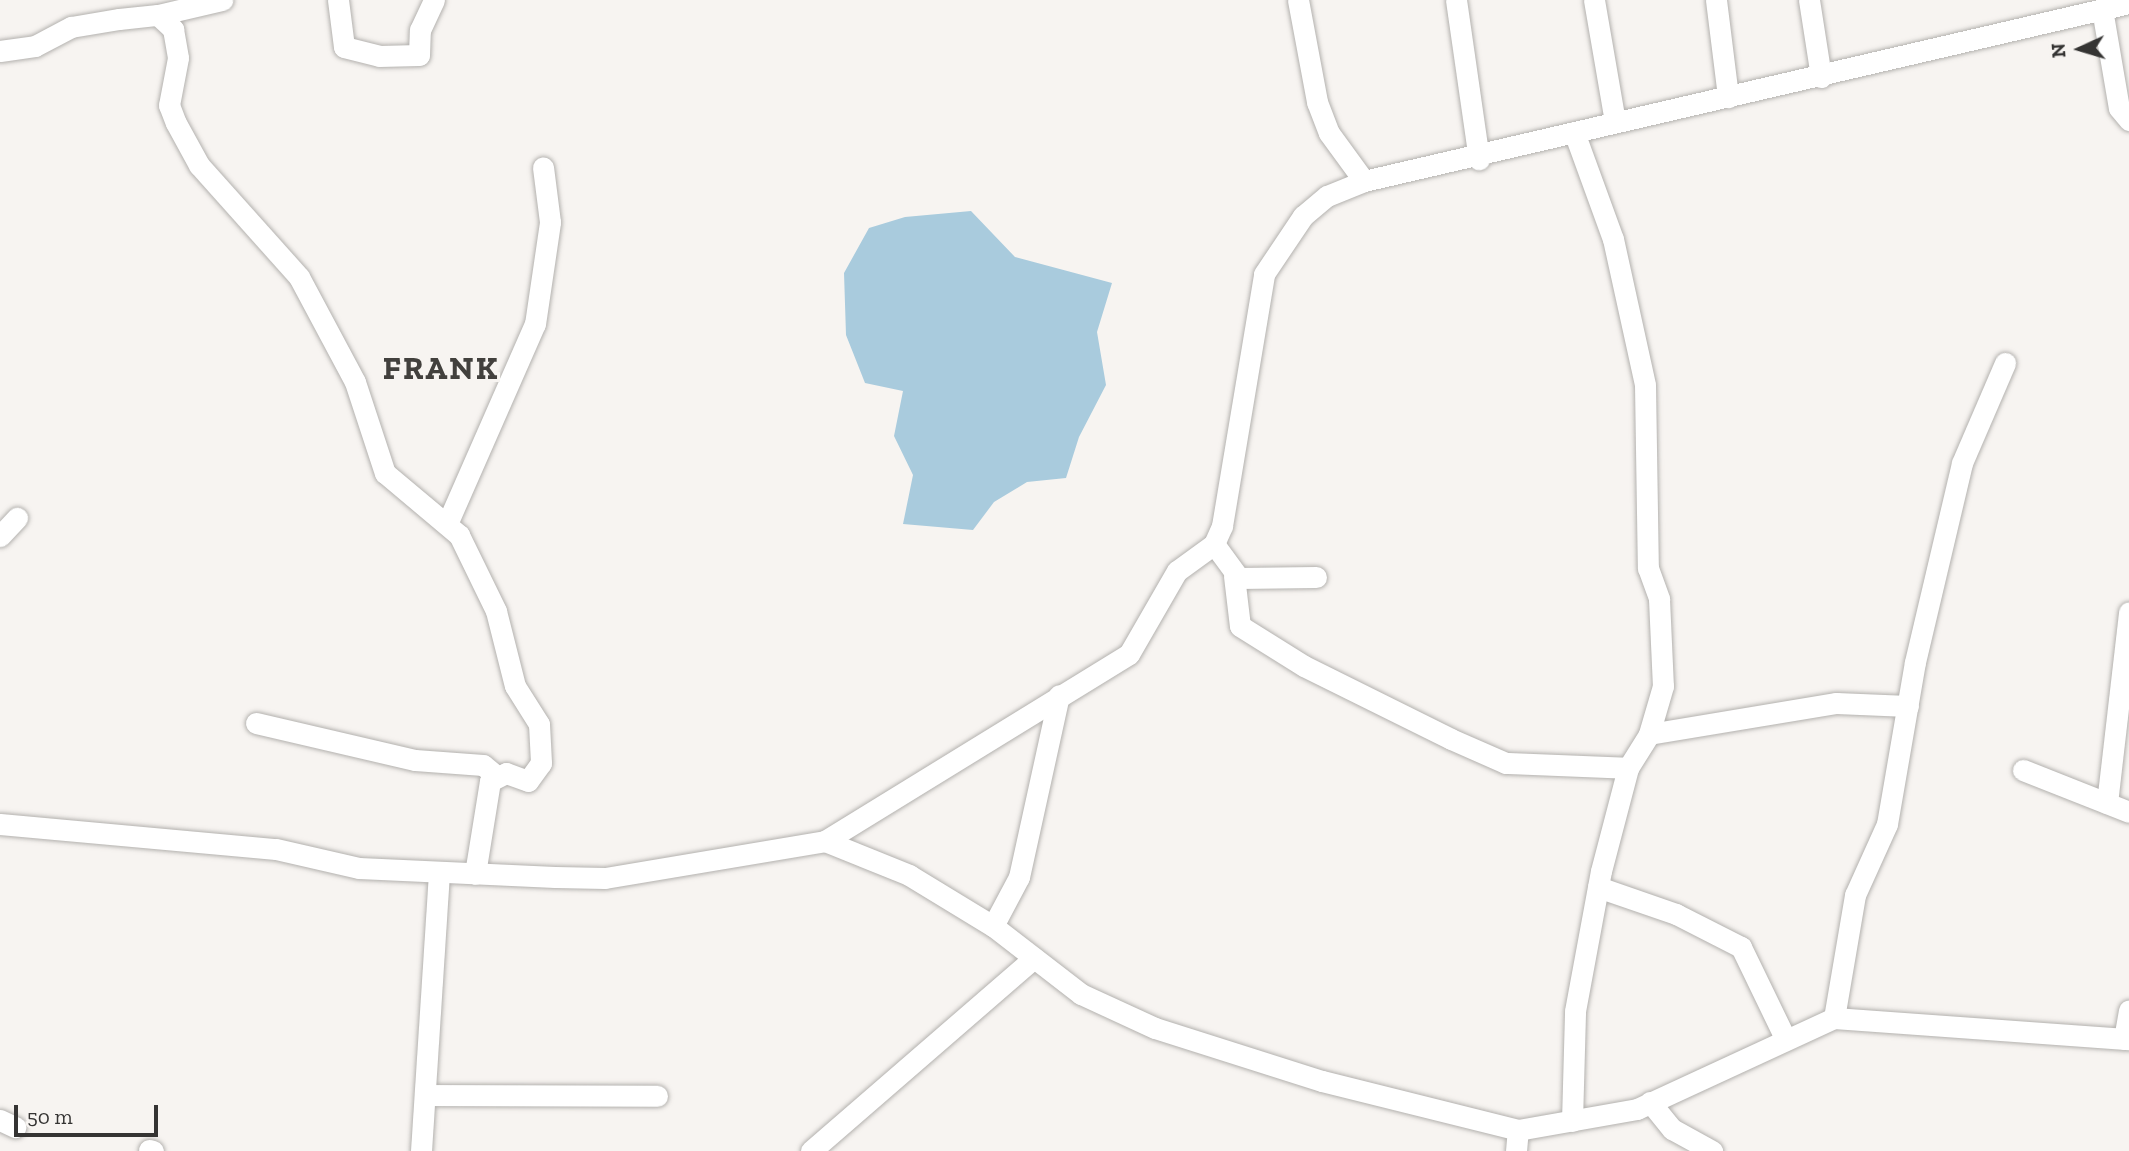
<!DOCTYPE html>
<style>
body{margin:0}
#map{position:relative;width:2129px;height:1151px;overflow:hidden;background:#f7f4f1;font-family:"Zilla Slab",serif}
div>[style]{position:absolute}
.water>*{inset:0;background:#a9cbdd}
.roads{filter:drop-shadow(0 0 2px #b3b1ae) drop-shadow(0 0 2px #b3b1ae)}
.minor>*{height:21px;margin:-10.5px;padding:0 10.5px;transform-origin:10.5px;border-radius:10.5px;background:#fff}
span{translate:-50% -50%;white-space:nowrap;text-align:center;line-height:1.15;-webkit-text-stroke:6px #f7f4f1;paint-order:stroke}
.district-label{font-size:32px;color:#42403d;font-weight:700;letter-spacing:2px}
.north{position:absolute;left:2045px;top:14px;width:70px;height:70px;-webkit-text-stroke:5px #f7f4f1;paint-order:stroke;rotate:266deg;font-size:19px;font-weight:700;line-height:28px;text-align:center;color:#353433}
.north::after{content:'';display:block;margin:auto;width:24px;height:32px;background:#353433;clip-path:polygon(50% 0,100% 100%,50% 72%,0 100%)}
.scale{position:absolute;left:14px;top:1105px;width:144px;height:32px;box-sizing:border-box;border:4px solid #353433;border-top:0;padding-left:9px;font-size:21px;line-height:24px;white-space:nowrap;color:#353433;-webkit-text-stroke:5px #f7f4f1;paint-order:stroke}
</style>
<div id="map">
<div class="water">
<div style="clip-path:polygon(971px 211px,1015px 257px,1112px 283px,1097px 332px,1106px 385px,1079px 437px,1066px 478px,1027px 482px,994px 502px,973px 530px,903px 524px,913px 475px,894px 436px,903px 391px,865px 383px,846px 335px,844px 273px,869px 228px,905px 217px)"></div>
</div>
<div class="roads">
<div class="minor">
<div style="left:338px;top:0;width:47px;rotate:82.7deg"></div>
<div style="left:344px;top:47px;width:36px;rotate:14deg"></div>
<div style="left:379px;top:56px;width:40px;rotate:-1.4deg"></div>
<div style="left:419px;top:55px;width:25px;rotate:-88deg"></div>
<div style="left:420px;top:30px;width:33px;rotate:-65deg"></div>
<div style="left:1298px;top:0;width:104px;rotate:79.4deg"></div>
<div style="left:1317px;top:102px;width:33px;rotate:69deg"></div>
<div style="left:1329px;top:133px;width:59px;rotate:53.9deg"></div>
<div style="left:1456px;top:0;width:161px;rotate:81.8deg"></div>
<div style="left:1594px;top:0;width:124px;rotate:80.2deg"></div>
<div style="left:1716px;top:0;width:98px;rotate:82.9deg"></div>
<div style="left:1809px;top:0;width:78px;rotate:81.1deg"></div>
<div style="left:2102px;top:9px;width:100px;rotate:80.3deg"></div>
<div style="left:2119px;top:108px;width:16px;rotate:50deg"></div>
<div style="left:158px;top:15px;width:66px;rotate:-13.2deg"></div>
<div style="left:0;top:51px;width:35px;rotate:-8deg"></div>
<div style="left:35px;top:46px;width:41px;rotate:-27.8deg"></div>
<div style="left:71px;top:27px;width:49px;rotate:-9.5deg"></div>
<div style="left:119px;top:19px;width:39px;rotate:-6deg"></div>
<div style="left:158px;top:15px;width:21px;rotate:43deg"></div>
<div style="left:173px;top:29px;width:29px;rotate:80deg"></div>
<div style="left:178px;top:58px;width:48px;rotate:100.8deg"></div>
<div style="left:169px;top:105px;width:19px;rotate:69deg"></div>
<div style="left:176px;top:123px;width:48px;rotate:61.3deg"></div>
<div style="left:199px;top:165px;width:150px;rotate:48.2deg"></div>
<div style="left:299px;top:277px;width:119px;rotate:61.9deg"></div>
<div style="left:355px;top:382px;width:96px;rotate:71.8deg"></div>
<div style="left:385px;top:473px;width:97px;rotate:40deg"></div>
<div style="left:459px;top:535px;width:85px;rotate:64deg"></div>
<div style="left:496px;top:611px;width:77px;rotate:75.8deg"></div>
<div style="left:515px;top:686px;width:45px;rotate:57.7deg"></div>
<div style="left:539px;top:724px;width:39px;rotate:87deg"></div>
<div style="left:541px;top:763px;width:22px;rotate:126deg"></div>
<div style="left:528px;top:781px;width:23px;rotate:-160deg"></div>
<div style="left:506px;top:773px;width:18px;rotate:153deg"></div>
<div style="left:490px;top:781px;width:94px;rotate:99.2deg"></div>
<div style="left:1574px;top:132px;width:114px;rotate:70deg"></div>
<div style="left:1613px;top:239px;width:149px;rotate:77.6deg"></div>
<div style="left:1645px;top:385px;width:183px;rotate:89.1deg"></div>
<div style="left:1648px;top:568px;width:33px;rotate:70deg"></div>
<div style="left:1659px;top:599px;width:87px;rotate:87.4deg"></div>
<div style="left:1663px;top:686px;width:50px;rotate:106.3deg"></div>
<div style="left:447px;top:524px;width:219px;rotate:-66.3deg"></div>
<div style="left:535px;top:324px;width:103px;rotate:-81.6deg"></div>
<div style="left:550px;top:222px;width:55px;rotate:-97.3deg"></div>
<div style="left:0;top:536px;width:25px;rotate:-47deg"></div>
<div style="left:1214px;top:544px;width:42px;rotate:53.7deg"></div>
<div style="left:1239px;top:578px;width:77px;rotate:-0.7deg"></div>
<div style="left:1234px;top:576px;width:50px;rotate:83.2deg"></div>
<div style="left:1240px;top:626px;width:75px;rotate:32deg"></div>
<div style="left:1304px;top:666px;width:164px;rotate:26.4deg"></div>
<div style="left:1451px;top:739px;width:60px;rotate:23.6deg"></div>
<div style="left:1506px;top:763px;width:122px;rotate:2.3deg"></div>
<div style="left:256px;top:723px;width:163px;rotate:13.1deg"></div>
<div style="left:415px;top:760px;width:68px;rotate:4.2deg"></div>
<div style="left:483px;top:765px;width:14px;rotate:39deg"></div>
<div style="left:2023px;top:770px;width:114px;rotate:21.6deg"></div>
<div style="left:2107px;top:803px;width:192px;rotate:-83.4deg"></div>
<div style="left:0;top:824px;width:277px;rotate:5.2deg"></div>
<div style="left:276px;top:849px;width:85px;rotate:12.9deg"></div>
<div style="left:359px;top:868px;width:196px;rotate:2.6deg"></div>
<div style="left:555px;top:877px;width:50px;rotate:1.1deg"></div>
<div style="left:605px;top:878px;width:223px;rotate:-9.5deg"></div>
<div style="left:825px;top:841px;width:91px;rotate:22deg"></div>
<div style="left:909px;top:875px;width:98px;rotate:31.3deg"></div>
<div style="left:993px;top:926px;width:111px;rotate:37.7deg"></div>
<div style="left:1081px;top:994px;width:81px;rotate:24.7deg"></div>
<div style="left:1155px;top:1028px;width:175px;rotate:17.6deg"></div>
<div style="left:1322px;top:1081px;width:202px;rotate:14deg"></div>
<div style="left:1518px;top:1130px;width:121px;rotate:-10deg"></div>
<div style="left:1637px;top:1109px;width:217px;rotate:-24.8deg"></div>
<div style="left:1834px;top:1018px;width:296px;rotate:4.1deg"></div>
<div style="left:825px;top:841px;width:357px;rotate:-31.6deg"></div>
<div style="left:1129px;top:654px;width:96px;rotate:-60deg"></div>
<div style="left:1177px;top:571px;width:46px;rotate:-36.1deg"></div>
<div style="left:1214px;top:544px;width:20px;rotate:-66deg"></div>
<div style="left:1222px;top:526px;width:255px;rotate:-80.5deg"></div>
<div style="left:1264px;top:274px;width:70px;rotate:-56.1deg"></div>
<div style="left:1303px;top:216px;width:31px;rotate:-40deg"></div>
<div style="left:1327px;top:196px;width:40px;rotate:-22deg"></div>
<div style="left:1364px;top:181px;width:785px;rotate:-13.1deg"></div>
<div style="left:1598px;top:887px;width:83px;rotate:19.1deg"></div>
<div style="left:1676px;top:914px;width:73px;rotate:26.9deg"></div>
<div style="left:1741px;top:947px;width:101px;rotate:64.2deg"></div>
<div style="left:993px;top:926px;width:55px;rotate:-62deg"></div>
<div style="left:1019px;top:877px;width:186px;rotate:-77.6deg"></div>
<div style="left:1834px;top:1018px;width:125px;rotate:-80.3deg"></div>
<div style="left:1855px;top:895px;width:78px;rotate:-65.7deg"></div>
<div style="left:1887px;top:824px;width:164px;rotate:-80.2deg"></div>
<div style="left:1915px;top:662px;width:204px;rotate:-76.7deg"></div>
<div style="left:1962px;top:463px;width:109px;rotate:-66.7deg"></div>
<div style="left:2124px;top:1039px;width:29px;rotate:-80deg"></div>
<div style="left:426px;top:1095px;width:231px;rotate:0.2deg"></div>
<div style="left:1650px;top:1102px;width:35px;rotate:51deg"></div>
<div style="left:1672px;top:1129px;width:46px;rotate:28.8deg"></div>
<div style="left:0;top:1120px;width:17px;rotate:25deg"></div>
<div style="left:1572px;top:1121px;width:110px;rotate:-88.4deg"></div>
<div style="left:1575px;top:1011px;width:142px;rotate:-79.5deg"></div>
<div style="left:1601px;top:871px;width:106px;rotate:-75.3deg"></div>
<div style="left:1628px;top:768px;width:40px;rotate:-58deg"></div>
<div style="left:1649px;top:734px;width:190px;rotate:-9.4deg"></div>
<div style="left:1836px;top:703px;width:72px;rotate:2.4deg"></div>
<div style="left:149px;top:1150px;width:4px;rotate:14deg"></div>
<div style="left:421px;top:1151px;width:279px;rotate:-86.3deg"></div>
<div style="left:811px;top:1151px;width:295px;rotate:-40.9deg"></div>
<div style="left:1516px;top:1151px;width:21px;rotate:-85deg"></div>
</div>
</div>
<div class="district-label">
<span style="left:441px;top:368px">FRANK</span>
</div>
<div class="north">N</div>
<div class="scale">50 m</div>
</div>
